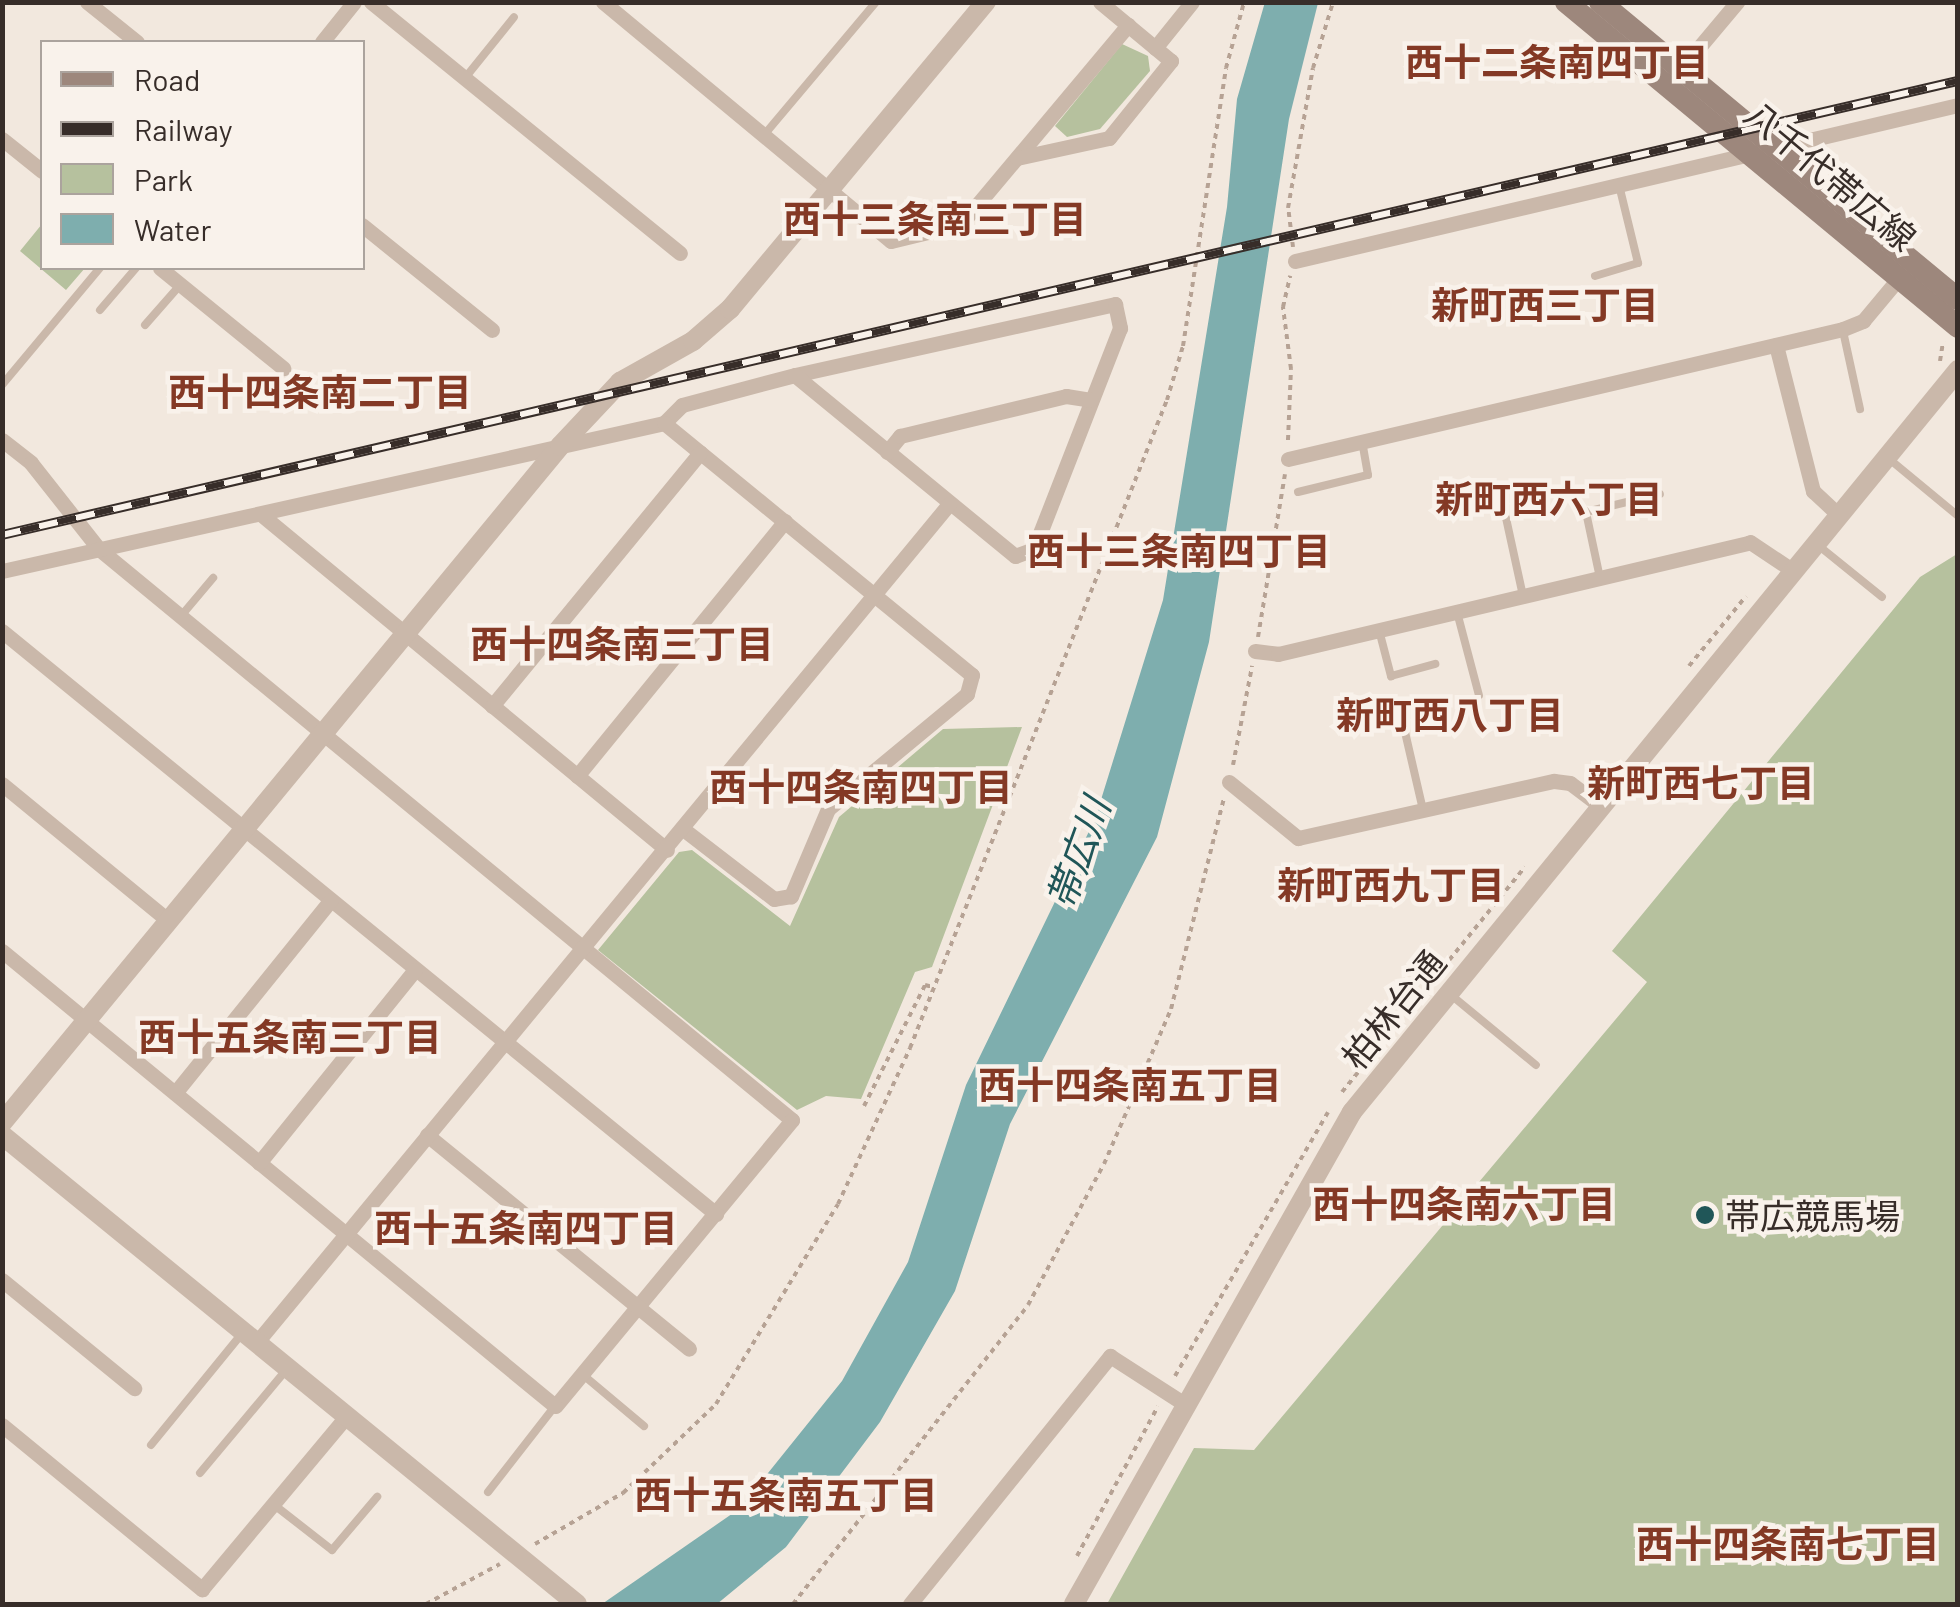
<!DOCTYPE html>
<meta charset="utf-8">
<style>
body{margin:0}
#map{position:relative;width:1960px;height:1607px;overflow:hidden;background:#f2e8de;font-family:Barlow,"Noto Sans JP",sans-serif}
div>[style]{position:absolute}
.green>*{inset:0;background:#b6c19e}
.water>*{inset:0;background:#7eaeae}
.path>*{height:4px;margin-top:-2px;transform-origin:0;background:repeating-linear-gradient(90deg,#b6a294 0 5px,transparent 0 10px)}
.service>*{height:8px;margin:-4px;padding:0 4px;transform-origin:4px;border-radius:4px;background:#cab8aa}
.minor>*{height:15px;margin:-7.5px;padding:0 7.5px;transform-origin:7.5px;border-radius:7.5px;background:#cab8aa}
.tertiary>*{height:20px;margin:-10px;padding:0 10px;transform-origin:10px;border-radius:10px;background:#cab8aa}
.secondary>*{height:22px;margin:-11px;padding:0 11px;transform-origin:11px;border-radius:11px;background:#9d877c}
.rail>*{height:10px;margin-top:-5px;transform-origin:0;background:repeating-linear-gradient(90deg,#f9f2eb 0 19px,#372d29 0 38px);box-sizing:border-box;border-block:2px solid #372d29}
.dots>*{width:28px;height:28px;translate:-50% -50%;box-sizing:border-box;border:5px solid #f9f2eb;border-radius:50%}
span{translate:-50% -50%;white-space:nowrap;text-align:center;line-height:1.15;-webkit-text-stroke:9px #f9f2eb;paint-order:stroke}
.street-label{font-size:35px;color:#372d29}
.poi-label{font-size:35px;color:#372d29}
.left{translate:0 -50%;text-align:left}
.neighbourhood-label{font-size:38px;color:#843925;font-weight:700}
.water-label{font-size:38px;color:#205658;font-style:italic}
.frame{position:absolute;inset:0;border:5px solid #372d29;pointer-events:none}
.legend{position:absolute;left:40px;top:40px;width:325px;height:230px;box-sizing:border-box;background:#f9f2eb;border:2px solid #aba39d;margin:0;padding:12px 18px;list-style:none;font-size:30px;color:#372d29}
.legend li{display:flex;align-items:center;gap:20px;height:50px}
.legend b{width:50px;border:2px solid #aba39d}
</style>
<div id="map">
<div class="green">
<div style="clip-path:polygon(1122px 44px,1148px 56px,1150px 71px,1100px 129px,1067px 137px,1055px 126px)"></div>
<div style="clip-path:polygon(42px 224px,42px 268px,85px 268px,66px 290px,20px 251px)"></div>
<div style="clip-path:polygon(1957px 554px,1957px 1604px,1107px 1604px,1194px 1448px,1254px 1450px,1647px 982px,1612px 951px,1920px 577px)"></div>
<div style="clip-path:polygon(1022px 727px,932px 967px,915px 972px,861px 1099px,826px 1096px,797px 1110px,598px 950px,679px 852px,692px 850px,790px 926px,839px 817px,943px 729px)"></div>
</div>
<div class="water">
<div style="clip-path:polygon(1265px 2px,1318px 3px,1289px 119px,1209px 642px,1157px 837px,1010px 1124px,955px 1291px,880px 1422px,786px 1547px,717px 1604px,602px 1604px,739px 1509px,842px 1381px,908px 1262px,966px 1085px,1095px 819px,1163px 600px,1227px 207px,1237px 99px)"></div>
</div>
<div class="path">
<div style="left:1293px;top:247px;width:39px;rotate:-97deg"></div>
<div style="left:1288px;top:208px;width:142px;rotate:-79.9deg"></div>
<div style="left:1313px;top:68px;width:69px;rotate:-73.1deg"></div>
<div style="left:1940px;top:361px;width:20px;rotate:-81deg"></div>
<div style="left:1288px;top:440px;width:71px;rotate:-87.6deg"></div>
<div style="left:1291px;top:369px;width:63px;rotate:-97.4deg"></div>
<div style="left:1283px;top:307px;width:32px;rotate:-77deg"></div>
<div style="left:1258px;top:637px;width:165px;rotate:-80.6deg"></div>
<div style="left:1689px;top:666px;width:90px;rotate:-50.8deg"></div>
<div style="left:1233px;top:765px;width:101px;rotate:-79.1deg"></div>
<div style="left:1342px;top:1092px;width:290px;rotate:-50.9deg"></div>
<div style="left:864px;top:1106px;width:136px;rotate:-63.2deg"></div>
<div style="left:925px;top:985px;width:8px;rotate:14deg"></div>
<div style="left:1175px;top:1376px;width:305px;rotate:-59.9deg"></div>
<div style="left:535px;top:1544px;width:102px;rotate:-30.1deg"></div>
<div style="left:623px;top:1493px;width:129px;rotate:-43.7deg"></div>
<div style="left:716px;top:1404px;width:234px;rotate:-58.6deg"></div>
<div style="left:838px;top:1204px;width:172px;rotate:-65.2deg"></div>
<div style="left:910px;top:1048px;width:697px;rotate:-68.37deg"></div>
<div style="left:1167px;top:400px;width:56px;rotate:-73.5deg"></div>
<div style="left:1183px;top:346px;width:281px;rotate:-81.2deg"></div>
<div style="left:1226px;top:68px;width:68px;rotate:-74.7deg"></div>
<div style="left:1077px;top:1556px;width:170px;rotate:-61.6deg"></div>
<div style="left:426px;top:1604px;width:84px;rotate:-28.4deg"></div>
<div style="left:793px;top:1604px;width:380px;rotate:-51.8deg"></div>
<div style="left:1028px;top:1305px;width:160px;rotate:-61.7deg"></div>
<div style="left:1104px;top:1164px;width:169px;rotate:-66.6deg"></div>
<div style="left:1171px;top:1009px;width:218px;rotate:-75.9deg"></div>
</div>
<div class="service">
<div style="left:465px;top:78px;width:78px;rotate:-51.2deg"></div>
<div style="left:764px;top:135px;width:174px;rotate:-49.9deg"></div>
<div style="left:1595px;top:276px;width:45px;rotate:-16.8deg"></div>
<div style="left:1638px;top:263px;width:80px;rotate:-103.7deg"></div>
<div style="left:100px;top:310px;width:55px;rotate:-49.4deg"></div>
<div style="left:145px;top:325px;width:55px;rotate:-48.7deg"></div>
<div style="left:1843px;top:331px;width:80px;rotate:77.7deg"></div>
<div style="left:2px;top:385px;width:153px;rotate:-50.1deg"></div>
<div style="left:1888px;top:458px;width:91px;rotate:39.6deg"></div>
<div style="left:1298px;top:492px;width:72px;rotate:-13.7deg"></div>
<div style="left:1368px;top:475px;width:34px;rotate:-100deg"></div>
<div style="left:1506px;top:518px;width:80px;rotate:77.7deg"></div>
<div style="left:1819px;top:546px;width:81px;rotate:39deg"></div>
<div style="left:1600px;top:578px;width:67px;rotate:-102deg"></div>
<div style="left:1586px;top:512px;width:76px;rotate:-13.7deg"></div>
<div style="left:1457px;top:612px;width:86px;rotate:75.2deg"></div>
<div style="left:181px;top:616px;width:50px;rotate:-49.9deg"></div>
<div style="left:1379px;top:630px;width:48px;rotate:75.4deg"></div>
<div style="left:1391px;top:676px;width:46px;rotate:-15.3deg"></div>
<div style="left:1405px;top:732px;width:80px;rotate:77deg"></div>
<div style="left:1451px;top:995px;width:110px;rotate:39.5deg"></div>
<div style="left:582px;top:1374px;width:81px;rotate:40deg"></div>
<div style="left:151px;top:1445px;width:146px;rotate:-50.8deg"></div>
<div style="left:200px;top:1473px;width:136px;rotate:-50.1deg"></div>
<div style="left:488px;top:1492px;width:109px;rotate:-52.1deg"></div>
<div style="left:273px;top:1504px;width:75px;rotate:37.9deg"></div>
<div style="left:332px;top:1550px;width:70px;rotate:-49.7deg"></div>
</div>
<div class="minor">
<div style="left:87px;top:2px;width:64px;rotate:38.7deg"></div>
<div style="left:371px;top:2px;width:398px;rotate:39.1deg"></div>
<div style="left:603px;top:2px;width:374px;rotate:39.7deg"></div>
<div style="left:891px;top:241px;width:72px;rotate:-13.7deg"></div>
<div style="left:961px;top:224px;width:260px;rotate:-50deg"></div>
<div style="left:322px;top:42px;width:51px;rotate:-51.3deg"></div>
<div style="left:1155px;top:48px;width:59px;rotate:-51.2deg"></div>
<div style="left:1675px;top:76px;width:97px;rotate:-50deg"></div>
<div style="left:2px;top:139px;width:51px;rotate:38.7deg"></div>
<div style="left:1017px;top:158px;width:94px;rotate:-12.3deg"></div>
<div style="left:1109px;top:138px;width:99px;rotate:-51.2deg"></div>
<div style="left:1171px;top:61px;width:92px;rotate:-140.3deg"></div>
<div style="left:362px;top:225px;width:167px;rotate:38.9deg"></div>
<div style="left:1295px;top:261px;width:681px;rotate:-13.24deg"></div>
<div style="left:160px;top:268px;width:159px;rotate:39.1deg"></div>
<div style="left:1776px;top:345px;width:151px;rotate:75.8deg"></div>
<div style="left:1813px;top:491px;width:34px;rotate:43deg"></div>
<div style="left:664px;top:423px;width:25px;rotate:-45deg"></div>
<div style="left:682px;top:405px;width:117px;rotate:-14.9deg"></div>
<div style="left:795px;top:375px;width:328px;rotate:-12.5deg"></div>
<div style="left:1115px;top:304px;width:25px;rotate:78deg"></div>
<div style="left:1120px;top:328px;width:237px;rotate:111.3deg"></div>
<div style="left:1034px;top:549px;width:20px;rotate:160deg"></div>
<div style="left:1015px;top:556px;width:285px;rotate:-140.6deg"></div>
<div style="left:2px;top:440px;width:37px;rotate:38deg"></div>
<div style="left:31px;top:463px;width:110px;rotate:51.7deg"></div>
<div style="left:99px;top:549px;width:898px;rotate:39.49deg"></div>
<div style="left:792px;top:1120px;width:371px;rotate:129.6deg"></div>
<div style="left:555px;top:1406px;width:716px;rotate:-140.55deg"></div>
<div style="left:887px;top:452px;width:21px;rotate:-51deg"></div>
<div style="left:900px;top:436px;width:171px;rotate:-13.5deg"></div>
<div style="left:1066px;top:396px;width:25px;rotate:9deg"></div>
<div style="left:1288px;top:459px;width:570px;rotate:-13.18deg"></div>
<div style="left:1843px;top:329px;width:22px;rotate:-22deg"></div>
<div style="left:1863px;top:321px;width:56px;rotate:-50.1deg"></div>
<div style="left:263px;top:516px;width:524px;rotate:39.58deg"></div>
<div style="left:2px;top:571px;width:678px;rotate:-12.6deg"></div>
<div style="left:664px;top:423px;width:398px;rotate:39.3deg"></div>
<div style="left:972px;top:675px;width:20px;rotate:105deg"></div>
<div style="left:967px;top:694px;width:180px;rotate:140.4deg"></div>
<div style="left:828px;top:809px;width:95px;rotate:113deg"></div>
<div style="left:791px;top:896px;width:17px;rotate:170deg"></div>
<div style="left:774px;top:899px;width:115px;rotate:-142.4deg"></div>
<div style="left:2px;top:631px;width:922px;rotate:39.23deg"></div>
<div style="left:1255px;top:651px;width:23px;rotate:7deg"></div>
<div style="left:1278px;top:654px;width:485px;rotate:-13.3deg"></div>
<div style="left:1750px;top:542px;width:50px;rotate:33.7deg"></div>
<div style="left:492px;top:706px;width:328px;rotate:-50.6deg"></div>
<div style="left:577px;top:776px;width:329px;rotate:-50.8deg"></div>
<div style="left:1229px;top:782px;width:89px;rotate:39.1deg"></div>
<div style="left:1298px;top:838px;width:262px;rotate:-12.6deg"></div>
<div style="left:1554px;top:781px;width:16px;rotate:7deg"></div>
<div style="left:1570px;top:783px;width:39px;rotate:37deg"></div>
<div style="left:2px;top:784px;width:216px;rotate:39.4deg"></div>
<div style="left:175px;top:1093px;width:248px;rotate:-51.1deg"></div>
<div style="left:427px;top:1135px;width:338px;rotate:39.2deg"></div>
<div style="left:259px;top:1163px;width:248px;rotate:-51.1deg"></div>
<div style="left:2px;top:1280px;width:171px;rotate:39.3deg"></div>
<div style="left:257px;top:1342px;width:1087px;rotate:-50.45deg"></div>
<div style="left:2px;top:1425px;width:259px;rotate:39.4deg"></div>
<div style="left:202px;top:1589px;width:224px;rotate:-50.1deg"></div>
<div style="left:910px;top:1604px;width:319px;rotate:-51.1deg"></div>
<div style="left:1110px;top:1356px;width:87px;rotate:32.8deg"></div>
</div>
<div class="tertiary">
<div style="left:2px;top:1123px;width:877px;rotate:-50.5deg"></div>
<div style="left:560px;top:446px;width:88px;rotate:-46.8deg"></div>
<div style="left:620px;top:382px;width:84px;rotate:-29.3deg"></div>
<div style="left:693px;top:341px;width:49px;rotate:-40.9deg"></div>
<div style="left:730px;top:309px;width:400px;rotate:-50.2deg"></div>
<div style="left:2px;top:1135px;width:742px;rotate:39.2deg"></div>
<div style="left:1074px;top:1604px;width:565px;rotate:-60.53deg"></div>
<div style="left:1352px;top:1112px;width:958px;rotate:-50.76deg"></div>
</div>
<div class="secondary">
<div style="left:1566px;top:2px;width:509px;rotate:39.66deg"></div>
<div style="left:1600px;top:2px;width:465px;rotate:39.7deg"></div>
</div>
<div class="rail">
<div style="left:2px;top:535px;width:2008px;rotate:-13.07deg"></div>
</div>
<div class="dots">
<div style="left:1705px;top:1215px;background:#205658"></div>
</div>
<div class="street-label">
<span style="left:1831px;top:175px;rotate:40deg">八千代帯広線</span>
<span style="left:1393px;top:1009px;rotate:-51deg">柏林台通</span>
</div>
<div class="poi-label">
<span class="left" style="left:1725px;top:1215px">帯広競馬場</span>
</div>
<div class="neighbourhood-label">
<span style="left:1557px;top:62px">西十二条南四丁目</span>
<span style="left:935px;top:219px">西十三条南三丁目</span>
<span style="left:1545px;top:305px">新町西三丁目</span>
<span style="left:320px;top:392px">西十四条南二丁目</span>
<span style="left:1549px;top:499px">新町西六丁目</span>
<span style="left:1179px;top:551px">西十三条南四丁目</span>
<span style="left:622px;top:644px">西十四条南三丁目</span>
<span style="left:1450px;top:715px">新町西八丁目</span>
<span style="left:1701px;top:783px">新町西七丁目</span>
<span style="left:861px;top:787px">西十四条南四丁目</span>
<span style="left:1391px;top:885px">新町西九丁目</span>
<span style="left:290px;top:1037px">西十五条南三丁目</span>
<span style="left:1130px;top:1085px">西十四条南五丁目</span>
<span style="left:1464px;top:1204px">西十四条南六丁目</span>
<span style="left:526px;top:1228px">西十五条南四丁目</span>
<span style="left:786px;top:1495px">西十五条南五丁目</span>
<span style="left:1788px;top:1544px">西十四条南七丁目</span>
</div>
<div class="water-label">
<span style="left:1078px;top:853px;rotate:-70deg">帯広川</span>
</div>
<div class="frame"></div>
<ul class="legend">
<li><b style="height:12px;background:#9d877c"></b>Road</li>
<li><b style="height:12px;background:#372d29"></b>Railway</li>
<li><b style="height:28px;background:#b6c19e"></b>Park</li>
<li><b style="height:28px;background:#7eaeae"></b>Water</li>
</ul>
</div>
